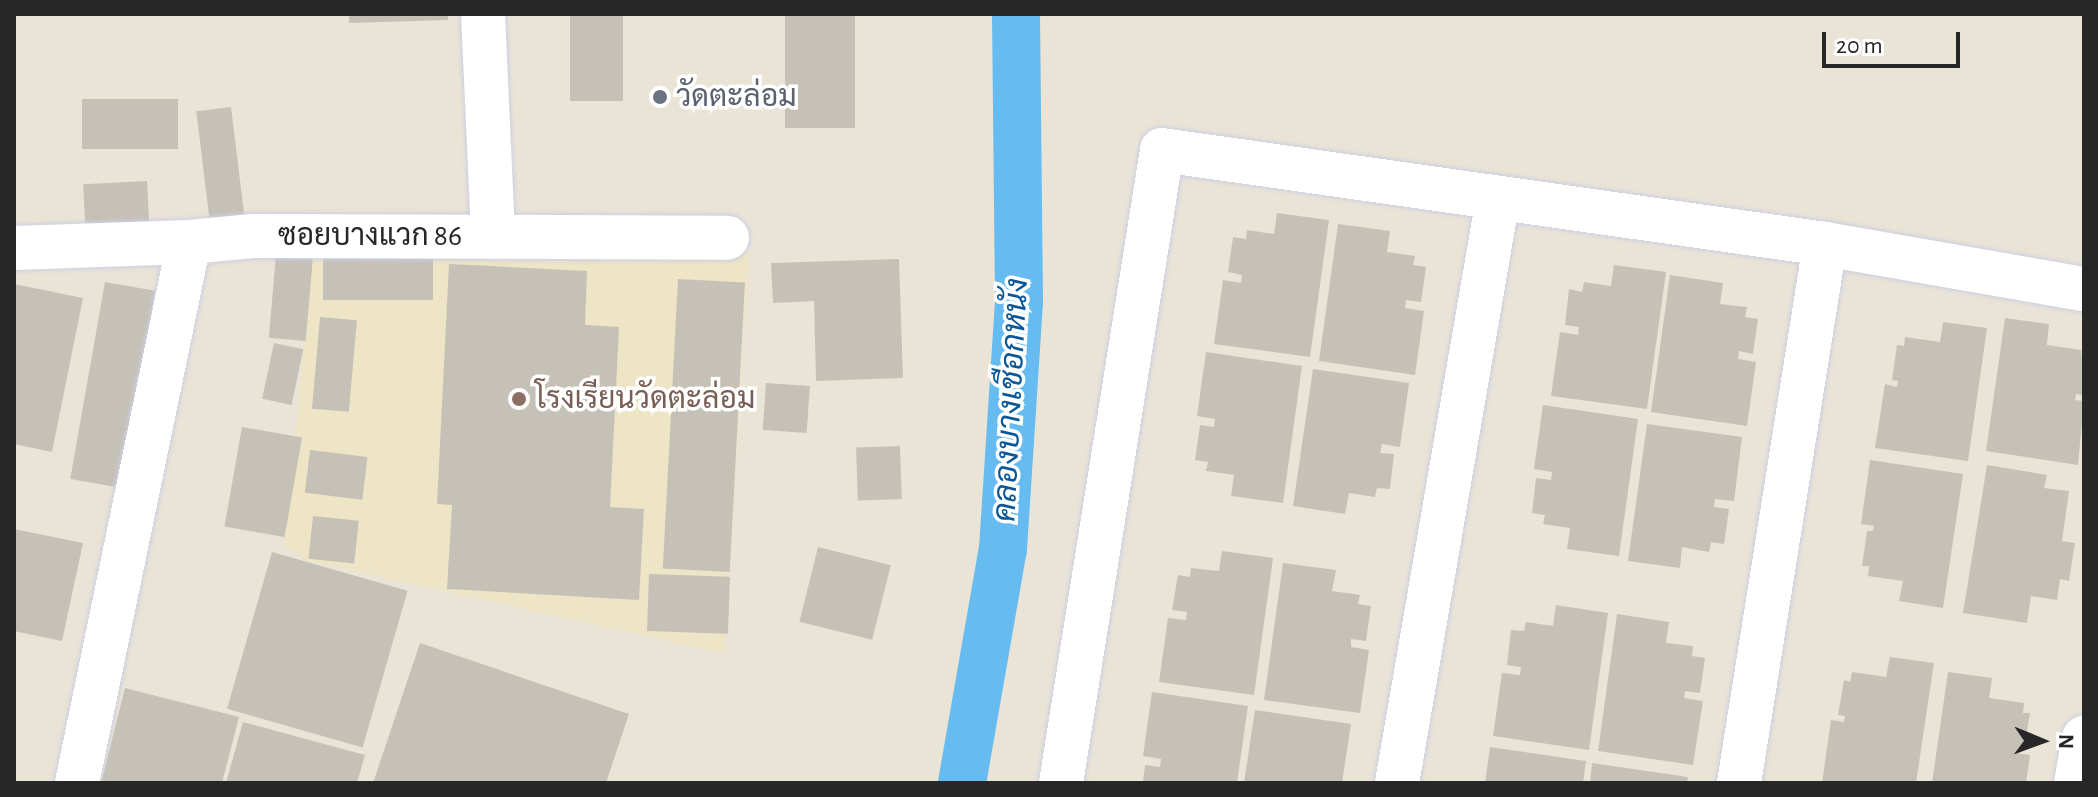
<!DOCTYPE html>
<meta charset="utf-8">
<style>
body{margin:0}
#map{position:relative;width:2098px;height:797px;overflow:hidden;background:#eae4d7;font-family:"Alegreya Sans",Sarabun,sans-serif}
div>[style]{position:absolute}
.education>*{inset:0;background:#ede5c6}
.canal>*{height:48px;margin:-24px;padding:0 24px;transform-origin:24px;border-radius:24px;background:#66bcf0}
.building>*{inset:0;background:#c5c1b7;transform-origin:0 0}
.roads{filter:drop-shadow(0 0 2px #cdcee1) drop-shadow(0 0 2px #cdcee1)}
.street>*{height:44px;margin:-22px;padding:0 22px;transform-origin:22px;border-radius:22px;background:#fff}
.dots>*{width:22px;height:22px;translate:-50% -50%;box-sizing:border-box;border:4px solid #fff;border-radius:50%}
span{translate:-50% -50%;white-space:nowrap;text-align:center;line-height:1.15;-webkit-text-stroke:7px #fff;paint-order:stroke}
.worship-label{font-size:30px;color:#5b616d}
.left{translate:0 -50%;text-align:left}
.street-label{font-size:30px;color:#272727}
.education-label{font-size:30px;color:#785e54}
.water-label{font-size:32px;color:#0a5797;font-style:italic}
.frame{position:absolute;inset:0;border:16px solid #272727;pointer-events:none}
.north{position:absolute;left:2002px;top:701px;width:80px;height:80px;-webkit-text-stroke:6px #fff;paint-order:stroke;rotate:91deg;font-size:22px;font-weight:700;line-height:32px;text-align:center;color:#272727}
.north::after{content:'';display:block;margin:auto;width:28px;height:36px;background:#272727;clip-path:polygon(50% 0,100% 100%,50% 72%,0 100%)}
.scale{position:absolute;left:1822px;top:32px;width:138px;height:36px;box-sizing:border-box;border:4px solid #272727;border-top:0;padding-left:10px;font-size:24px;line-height:28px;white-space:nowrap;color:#272727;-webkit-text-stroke:6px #fff;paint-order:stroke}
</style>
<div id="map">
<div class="education">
<div style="clip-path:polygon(314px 244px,749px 252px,724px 653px,310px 561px,285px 546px)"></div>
</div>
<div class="canal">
<div style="left:962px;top:783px;width:238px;rotate:-80.1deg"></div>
<div style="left:1003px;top:549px;width:249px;rotate:-86.3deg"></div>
<div style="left:1019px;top:301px;width:287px;rotate:-90.6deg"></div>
</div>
<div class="building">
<div style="clip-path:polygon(349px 14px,448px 14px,448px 20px,349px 23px)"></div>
<div style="left:570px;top:14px;width:53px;height:87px"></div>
<div style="left:785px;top:14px;width:70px;height:114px"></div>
<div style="left:178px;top:99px;width:50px;height:96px;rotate:90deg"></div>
<div style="left:231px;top:107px;width:109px;height:35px;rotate:83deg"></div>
<div style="left:147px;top:181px;width:43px;height:64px;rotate:87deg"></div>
<div style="clip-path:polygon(1277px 213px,1329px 220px,1310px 357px,1214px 344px,1223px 280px,1241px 283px,1242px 275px,1228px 272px,1233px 237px,1246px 239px,1247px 230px,1274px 234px)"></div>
<div style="clip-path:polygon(1338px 224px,1390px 231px,1387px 252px,1415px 256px,1413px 265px,1426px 267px,1421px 302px,1406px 300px,1405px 308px,1424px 311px,1415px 375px,1319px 361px)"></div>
<div style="left:323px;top:253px;width:110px;height:47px"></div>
<div style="left:276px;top:255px;width:37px;height:83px;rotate:5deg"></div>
<div style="clip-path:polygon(899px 259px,903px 378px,816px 381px,814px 301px,773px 303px,771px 263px)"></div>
<div style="clip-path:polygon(449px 264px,587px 271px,585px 325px,619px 327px,610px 507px,644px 509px,639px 600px,447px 589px,452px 505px,437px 504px)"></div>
<div style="clip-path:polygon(1614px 265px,1666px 272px,1647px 409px,1551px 396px,1560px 332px,1578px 335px,1579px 327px,1565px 325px,1569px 289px,1582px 292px,1584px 282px,1611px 286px)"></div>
<div style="clip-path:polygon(1670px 275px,1723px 283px,1720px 304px,1747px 307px,1745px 317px,1758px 319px,1753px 354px,1739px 351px,1738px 359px,1756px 362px,1747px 426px,1651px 412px)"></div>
<div style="left:678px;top:279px;width:67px;height:290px;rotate:3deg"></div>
<div style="left:105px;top:282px;width:51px;height:200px;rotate:10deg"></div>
<div style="clip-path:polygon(14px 284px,83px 298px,52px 452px,14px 444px)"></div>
<div style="left:320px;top:317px;width:37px;height:92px;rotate:5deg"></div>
<div style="clip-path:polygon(2005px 318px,2049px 324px,2047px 345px,2081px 350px,2084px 379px,2082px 395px,2076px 394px,2075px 400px,2084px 401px,2078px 465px,1986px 451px)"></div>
<div style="clip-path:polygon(1943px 322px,1987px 328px,1968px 461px,1875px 448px,1885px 384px,1897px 387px,1898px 381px,1892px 380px,1897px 345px,1904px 346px,1905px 337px,1940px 342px)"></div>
<div style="left:274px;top:343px;width:30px;height:57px;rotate:12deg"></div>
<div style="clip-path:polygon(1206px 352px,1302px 366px,1283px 503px,1231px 496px,1234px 475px,1206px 471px,1208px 462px,1195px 460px,1200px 425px,1214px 427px,1215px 419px,1197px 416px)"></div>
<div style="clip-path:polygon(1313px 369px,1409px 383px,1400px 447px,1382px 444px,1380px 453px,1394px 454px,1390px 489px,1377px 488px,1375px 497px,1349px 493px,1345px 514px,1293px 506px)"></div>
<div style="left:766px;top:383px;width:44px;height:47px;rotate:4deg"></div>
<div style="clip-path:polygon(1543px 405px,1638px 419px,1619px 556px,1567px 549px,1570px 528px,1543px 524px,1545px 515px,1532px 513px,1536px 478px,1551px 480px,1552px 472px,1534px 469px)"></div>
<div style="clip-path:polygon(1647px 424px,1742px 437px,1734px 501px,1715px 499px,1714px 507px,1729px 509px,1724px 544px,1711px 542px,1709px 552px,1682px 547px,1680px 568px,1628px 561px)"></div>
<div style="left:242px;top:427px;width:61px;height:101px;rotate:10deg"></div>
<div style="left:900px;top:446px;width:53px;height:44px;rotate:88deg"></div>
<div style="left:310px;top:450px;width:58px;height:43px;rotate:7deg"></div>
<div style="clip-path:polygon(1870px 460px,1963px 474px,1943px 608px,1899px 601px,1903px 581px,1868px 576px,1869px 566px,1862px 566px,1867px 531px,1873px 531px,1874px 526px,1861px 524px)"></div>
<div style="clip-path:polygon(1987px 465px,2047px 475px,2044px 488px,2069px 491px,2062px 541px,2075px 543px,2069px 581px,2060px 579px,2057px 600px,2031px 596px,2027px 623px,1963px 613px)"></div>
<div style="left:313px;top:516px;width:46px;height:43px;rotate:6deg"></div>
<div style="clip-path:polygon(14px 529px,83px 543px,62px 641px,14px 631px)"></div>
<div style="left:818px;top:547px;width:75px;height:77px;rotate:14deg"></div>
<div style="clip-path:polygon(1222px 551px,1273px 558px,1254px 695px,1159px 682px,1168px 618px,1186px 620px,1187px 612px,1172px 610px,1178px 575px,1190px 577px,1191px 568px,1219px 571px)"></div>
<div style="left:272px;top:552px;width:141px;height:163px;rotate:16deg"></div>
<div style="clip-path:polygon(1283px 563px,1336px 570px,1332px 591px,1360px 595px,1358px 604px,1371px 606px,1366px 641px,1351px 639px,1351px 647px,1369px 650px,1360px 713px,1264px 700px)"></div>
<div style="left:649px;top:574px;width:81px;height:57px;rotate:2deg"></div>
<div style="clip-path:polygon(1556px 605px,1608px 613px,1589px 750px,1493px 736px,1502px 673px,1520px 675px,1521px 667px,1507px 665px,1511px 630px,1524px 631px,1526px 622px,1553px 626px)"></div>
<div style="clip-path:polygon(1617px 614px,1669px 622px,1666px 643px,1693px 646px,1692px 656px,1705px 658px,1700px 693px,1685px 691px,1684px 698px,1703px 701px,1693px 765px,1598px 751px)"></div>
<div style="clip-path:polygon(420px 643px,629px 714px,606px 783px,373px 783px)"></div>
<div style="clip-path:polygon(1890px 657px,1934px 663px,1916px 783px,1822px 783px,1831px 720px,1844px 722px,1845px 716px,1838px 715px,1844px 680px,1850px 682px,1852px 672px,1886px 677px)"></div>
<div style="clip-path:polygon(1948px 672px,1992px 678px,1989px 698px,2024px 703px,2023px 713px,2030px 713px,2024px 748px,2018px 748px,2017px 753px,2030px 755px,2026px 783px,1932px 783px)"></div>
<div style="clip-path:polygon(125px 688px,239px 717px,222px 783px,101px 783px)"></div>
<div style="clip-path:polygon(1152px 692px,1248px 706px,1237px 783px,1143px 783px,1145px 765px,1160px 767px,1161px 759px,1143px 756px)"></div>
<div style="clip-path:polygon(1255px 710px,1351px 724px,1342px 783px,1244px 783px)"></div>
<div style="clip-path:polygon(243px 722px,365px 755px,357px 783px,226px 783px)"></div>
<div style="clip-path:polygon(1490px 747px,1586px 761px,1583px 783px,1485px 783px)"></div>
<div style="clip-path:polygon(1592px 763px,1688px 777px,1687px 783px,1590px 783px)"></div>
</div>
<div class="roads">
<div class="street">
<div style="left:483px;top:14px;width:223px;rotate:87.4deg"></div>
<div style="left:14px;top:248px;width:175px;rotate:-2deg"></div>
<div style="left:189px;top:242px;width:64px;rotate:-5.4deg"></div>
<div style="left:253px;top:236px;width:474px;rotate:0.2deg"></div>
<div style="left:77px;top:783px;width:552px;rotate:-78.3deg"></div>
<div style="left:1061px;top:783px;width:641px;rotate:-80.93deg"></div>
<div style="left:1162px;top:150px;width:670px;rotate:8.07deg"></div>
<div style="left:1825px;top:244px;width:263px;rotate:9.9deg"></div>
<div style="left:1397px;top:783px;width:594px;rotate:-80.2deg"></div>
<div style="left:1739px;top:783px;width:546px;rotate:-80.93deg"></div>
<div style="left:2076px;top:783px;width:46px;rotate:-79.9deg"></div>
</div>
</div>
<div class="dots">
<div style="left:660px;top:97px;background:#6b7280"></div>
<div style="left:519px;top:399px;background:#8d6e63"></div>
</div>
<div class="worship-label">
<span class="left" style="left:676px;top:97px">วัดตะล่อม</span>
</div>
<div class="street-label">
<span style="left:370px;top:236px">ซอยบางแวก 86</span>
</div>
<div class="education-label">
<span class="left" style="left:535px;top:399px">โรงเรียนวัดตะล่อม</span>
</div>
<div class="water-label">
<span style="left:1011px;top:400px;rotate:-87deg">คลองบางเชือกหนัง</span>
</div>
<div class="frame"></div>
<div class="north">N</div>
<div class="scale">20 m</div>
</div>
